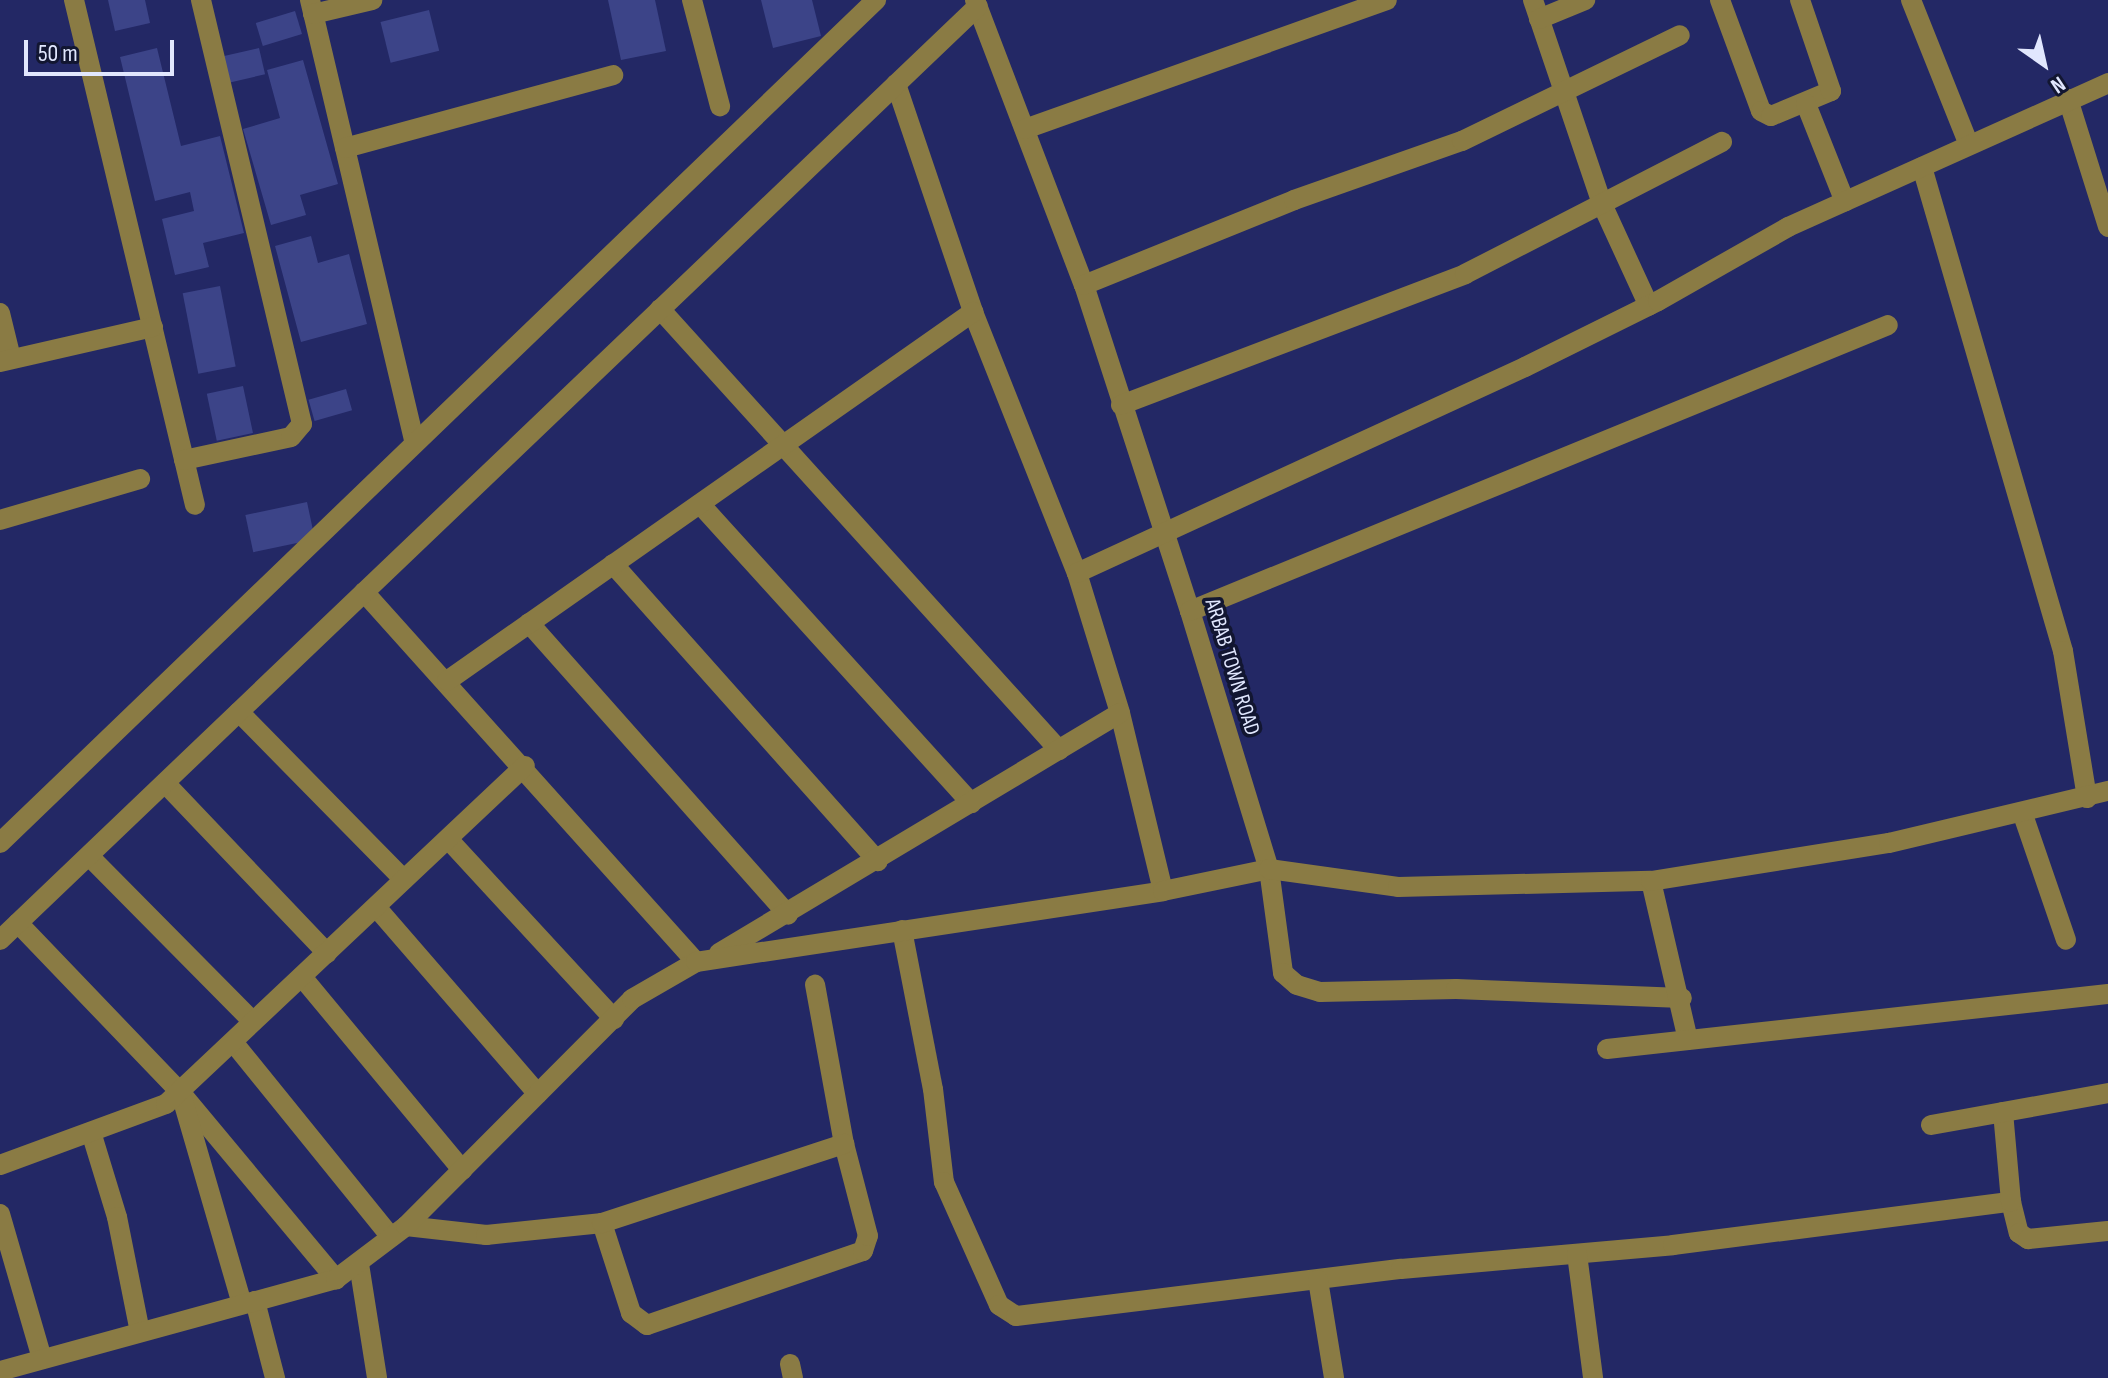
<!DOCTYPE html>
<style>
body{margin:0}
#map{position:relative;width:2108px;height:1378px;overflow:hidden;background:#232865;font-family:"Sofia Sans Condensed",sans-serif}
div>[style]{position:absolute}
.building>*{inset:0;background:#3c4488;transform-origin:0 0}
.minor>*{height:20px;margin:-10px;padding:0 10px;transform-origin:10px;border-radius:10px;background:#8a7b44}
span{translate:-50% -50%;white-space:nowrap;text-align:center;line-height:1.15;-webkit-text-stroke:7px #121631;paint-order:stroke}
.street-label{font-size:22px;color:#e1e7fe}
.north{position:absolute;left:2004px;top:24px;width:80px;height:80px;-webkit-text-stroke:6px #121631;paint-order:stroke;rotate:146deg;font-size:22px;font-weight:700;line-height:32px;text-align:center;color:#e1e7fe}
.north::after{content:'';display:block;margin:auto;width:28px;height:36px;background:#e1e7fe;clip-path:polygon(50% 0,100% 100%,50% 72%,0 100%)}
.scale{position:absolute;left:24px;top:40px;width:150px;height:36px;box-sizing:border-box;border:4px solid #e1e7fe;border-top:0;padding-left:10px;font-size:24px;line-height:28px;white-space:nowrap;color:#e1e7fe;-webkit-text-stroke:6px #121631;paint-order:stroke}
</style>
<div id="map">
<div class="building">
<div style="clip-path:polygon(108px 0,145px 0,150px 23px,115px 31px)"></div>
<div style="clip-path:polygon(608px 0,655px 0,666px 51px,621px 60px)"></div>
<div style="clip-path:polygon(761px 0,812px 0,821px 36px,773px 48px)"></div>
<div style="left:429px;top:10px;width:42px;height:50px;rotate:76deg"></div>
<div style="left:295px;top:11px;width:24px;height:41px;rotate:73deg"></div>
<div style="clip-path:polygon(157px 48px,181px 146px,220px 136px,244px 233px,203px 243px,209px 267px,175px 275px,162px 219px,194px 211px,190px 192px,155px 201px,120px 57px)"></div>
<div style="left:259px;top:48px;width:27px;height:46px;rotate:77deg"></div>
<div style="clip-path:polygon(303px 60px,338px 184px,300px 195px,306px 215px,271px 225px,243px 129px,280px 118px,267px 70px)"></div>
<div style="clip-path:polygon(311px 236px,318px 263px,349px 254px,367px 324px,301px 342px,275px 246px)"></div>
<div style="left:220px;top:286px;width:82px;height:38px;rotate:79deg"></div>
<div style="left:243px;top:386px;width:48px;height:37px;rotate:78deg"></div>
<div style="left:346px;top:389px;width:22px;height:39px;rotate:74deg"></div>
<div style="left:307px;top:502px;width:38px;height:63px;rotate:78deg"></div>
</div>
<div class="minor">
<div style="left:74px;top:0;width:519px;rotate:76.53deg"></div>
<div style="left:310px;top:0;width:455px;rotate:76.7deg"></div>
<div style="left:692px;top:0;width:110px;rotate:75.2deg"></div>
<div style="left:975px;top:0;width:305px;rotate:69.1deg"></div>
<div style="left:1084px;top:285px;width:343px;rotate:72deg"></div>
<div style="left:1190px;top:611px;width:270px;rotate:73deg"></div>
<div style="left:1269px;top:869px;width:105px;rotate:82.3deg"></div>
<div style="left:1283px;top:973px;width:18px;rotate:41deg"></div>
<div style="left:1297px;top:985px;width:24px;rotate:17deg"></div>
<div style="left:1320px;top:992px;width:136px;rotate:-1.3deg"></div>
<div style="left:1456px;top:989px;width:226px;rotate:2.3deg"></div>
<div style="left:1533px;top:0;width:215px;rotate:71.3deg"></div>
<div style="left:1602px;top:204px;width:112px;rotate:65.3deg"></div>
<div style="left:1720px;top:0;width:118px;rotate:69.7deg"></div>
<div style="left:1761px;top:111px;width:11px;rotate:27deg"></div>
<div style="left:1771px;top:116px;width:65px;rotate:-22.6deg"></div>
<div style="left:1831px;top:91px;width:96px;rotate:-108.8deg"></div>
<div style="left:1911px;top:0;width:156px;rotate:68.2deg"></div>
<div style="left:313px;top:14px;width:61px;rotate:-13.3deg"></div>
<div style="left:1539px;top:19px;width:50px;rotate:-22.4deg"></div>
<div style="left:896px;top:84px;width:241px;rotate:71.3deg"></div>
<div style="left:973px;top:312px;width:281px;rotate:68.3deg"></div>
<div style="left:1077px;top:573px;width:146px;rotate:72.9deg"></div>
<div style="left:1120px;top:713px;width:183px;rotate:76.4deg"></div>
<div style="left:2068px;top:99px;width:134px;rotate:72.6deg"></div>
<div style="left:1806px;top:104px;width:105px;rotate:68.3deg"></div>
<div style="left:1025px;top:129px;width:384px;rotate:-19.6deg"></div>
<div style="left:345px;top:148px;width:278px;rotate:-15.2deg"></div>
<div style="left:1922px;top:167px;width:504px;rotate:73.76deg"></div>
<div style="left:2063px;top:651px;width:149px;rotate:80.7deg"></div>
<div style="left:1084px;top:285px;width:227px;rotate:-22deg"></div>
<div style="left:1294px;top:200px;width:178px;rotate:-19.4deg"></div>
<div style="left:1462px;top:141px;width:242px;rotate:-25.9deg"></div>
<div style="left:660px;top:309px;width:595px;rotate:47.86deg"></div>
<div style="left:0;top:313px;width:46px;rotate:76.3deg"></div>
<div style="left:0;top:362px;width:157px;rotate:-12.9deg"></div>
<div style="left:1121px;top:405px;width:368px;rotate:-20.8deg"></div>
<div style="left:1465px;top:274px;width:289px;rotate:-27.2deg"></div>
<div style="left:184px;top:460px;width:109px;rotate:-12.1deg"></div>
<div style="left:291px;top:437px;width:17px;rotate:-50deg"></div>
<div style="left:302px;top:424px;width:436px;rotate:-103.4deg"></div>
<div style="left:700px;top:504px;width:404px;rotate:47.8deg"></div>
<div style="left:0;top:520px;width:146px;rotate:-16.3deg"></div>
<div style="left:613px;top:564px;width:398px;rotate:48.3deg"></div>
<div style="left:1077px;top:573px;width:493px;rotate:-24.7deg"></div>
<div style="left:1525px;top:367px;width:148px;rotate:-26.4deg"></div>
<div style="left:1658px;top:301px;width:150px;rotate:-29.6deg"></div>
<div style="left:1788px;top:227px;width:351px;rotate:-24.2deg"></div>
<div style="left:364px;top:592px;width:497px;rotate:48.1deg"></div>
<div style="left:1190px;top:611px;width:754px;rotate:-22.28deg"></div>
<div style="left:529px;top:623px;width:390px;rotate:48.4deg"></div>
<div style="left:447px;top:681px;width:643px;rotate:-35.05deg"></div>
<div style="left:239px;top:712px;width:235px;rotate:45.5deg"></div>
<div style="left:165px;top:783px;width:235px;rotate:46.4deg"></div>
<div style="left:2022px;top:812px;width:135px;rotate:71deg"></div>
<div style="left:448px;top:839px;width:245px;rotate:47.3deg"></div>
<div style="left:0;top:843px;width:1216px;rotate:-43.9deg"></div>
<div style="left:89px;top:856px;width:233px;rotate:45.3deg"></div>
<div style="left:1651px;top:881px;width:163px;rotate:76.9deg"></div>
<div style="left:376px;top:907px;width:247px;rotate:49.1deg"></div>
<div style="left:18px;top:923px;width:234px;rotate:46.2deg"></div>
<div style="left:180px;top:1092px;width:244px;rotate:50.2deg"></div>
<div style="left:902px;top:930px;width:162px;rotate:79deg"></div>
<div style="left:933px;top:1089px;width:94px;rotate:83.3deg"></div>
<div style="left:944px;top:1182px;width:135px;rotate:65.9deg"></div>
<div style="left:999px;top:1305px;width:20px;rotate:33deg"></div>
<div style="left:1016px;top:1316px;width:388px;rotate:-7deg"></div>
<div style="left:1401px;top:1269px;width:273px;rotate:-5deg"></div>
<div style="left:1673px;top:1245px;width:341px;rotate:-7.3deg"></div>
<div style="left:2011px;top:1202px;width:32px;rotate:76deg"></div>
<div style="left:2019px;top:1233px;width:11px;rotate:34deg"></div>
<div style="left:2028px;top:1239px;width:80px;rotate:-5.7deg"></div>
<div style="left:0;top:940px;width:1352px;rotate:-43.68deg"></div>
<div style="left:719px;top:953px;width:467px;rotate:-30.9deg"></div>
<div style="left:302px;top:977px;width:251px;rotate:50.3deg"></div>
<div style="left:233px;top:1042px;width:251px;rotate:51deg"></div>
<div style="left:1607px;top:1049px;width:504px;rotate:-6.26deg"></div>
<div style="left:183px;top:1101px;width:211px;rotate:73.8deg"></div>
<div style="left:2003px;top:1112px;width:90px;rotate:84.9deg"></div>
<div style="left:1931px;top:1125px;width:180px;rotate:-10.2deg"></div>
<div style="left:91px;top:1132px;width:89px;rotate:73deg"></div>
<div style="left:117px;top:1217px;width:117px;rotate:78.7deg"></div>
<div style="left:0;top:1165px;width:177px;rotate:-20.2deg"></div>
<div style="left:166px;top:1104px;width:493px;rotate:-43.3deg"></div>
<div style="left:0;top:1214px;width:151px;rotate:73.8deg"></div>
<div style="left:602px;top:1223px;width:95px;rotate:72.1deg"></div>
<div style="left:631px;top:1313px;width:20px;rotate:37deg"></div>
<div style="left:647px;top:1325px;width:228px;rotate:-18.9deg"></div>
<div style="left:863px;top:1251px;width:16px;rotate:-72deg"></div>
<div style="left:868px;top:1236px;width:95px;rotate:-104.6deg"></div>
<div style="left:844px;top:1144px;width:162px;rotate:-100.3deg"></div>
<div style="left:406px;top:1226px;width:81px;rotate:6.4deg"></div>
<div style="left:486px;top:1235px;width:117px;rotate:-5.9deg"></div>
<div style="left:602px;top:1223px;width:255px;rotate:-18.1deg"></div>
<div style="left:1577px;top:1254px;width:125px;rotate:82.6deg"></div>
<div style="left:359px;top:1264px;width:115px;rotate:81deg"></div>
<div style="left:1318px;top:1280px;width:99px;rotate:80.7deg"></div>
<div style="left:255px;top:1301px;width:80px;rotate:75.4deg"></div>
<div style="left:790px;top:1364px;width:14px;rotate:78deg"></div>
<div style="left:0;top:1371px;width:348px;rotate:-15.3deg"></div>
<div style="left:336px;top:1279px;width:88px;rotate:-37.1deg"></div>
<div style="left:406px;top:1226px;width:320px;rotate:-45.1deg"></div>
<div style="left:632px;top:999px;width:74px;rotate:-30deg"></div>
<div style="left:696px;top:962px;width:472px;rotate:-8.6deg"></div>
<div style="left:1163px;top:891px;width:108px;rotate:-11.7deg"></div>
<div style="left:1269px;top:869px;width:130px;rotate:7.9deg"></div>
<div style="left:1398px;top:887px;width:253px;rotate:-1.4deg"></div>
<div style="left:1651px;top:881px;width:241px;rotate:-9.1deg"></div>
<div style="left:1889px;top:843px;width:225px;rotate:-13.4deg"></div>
</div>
<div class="street-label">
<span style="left:1232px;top:667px;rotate:73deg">ARBAB TOWN ROAD</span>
</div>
<div class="north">N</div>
<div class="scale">50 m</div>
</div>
